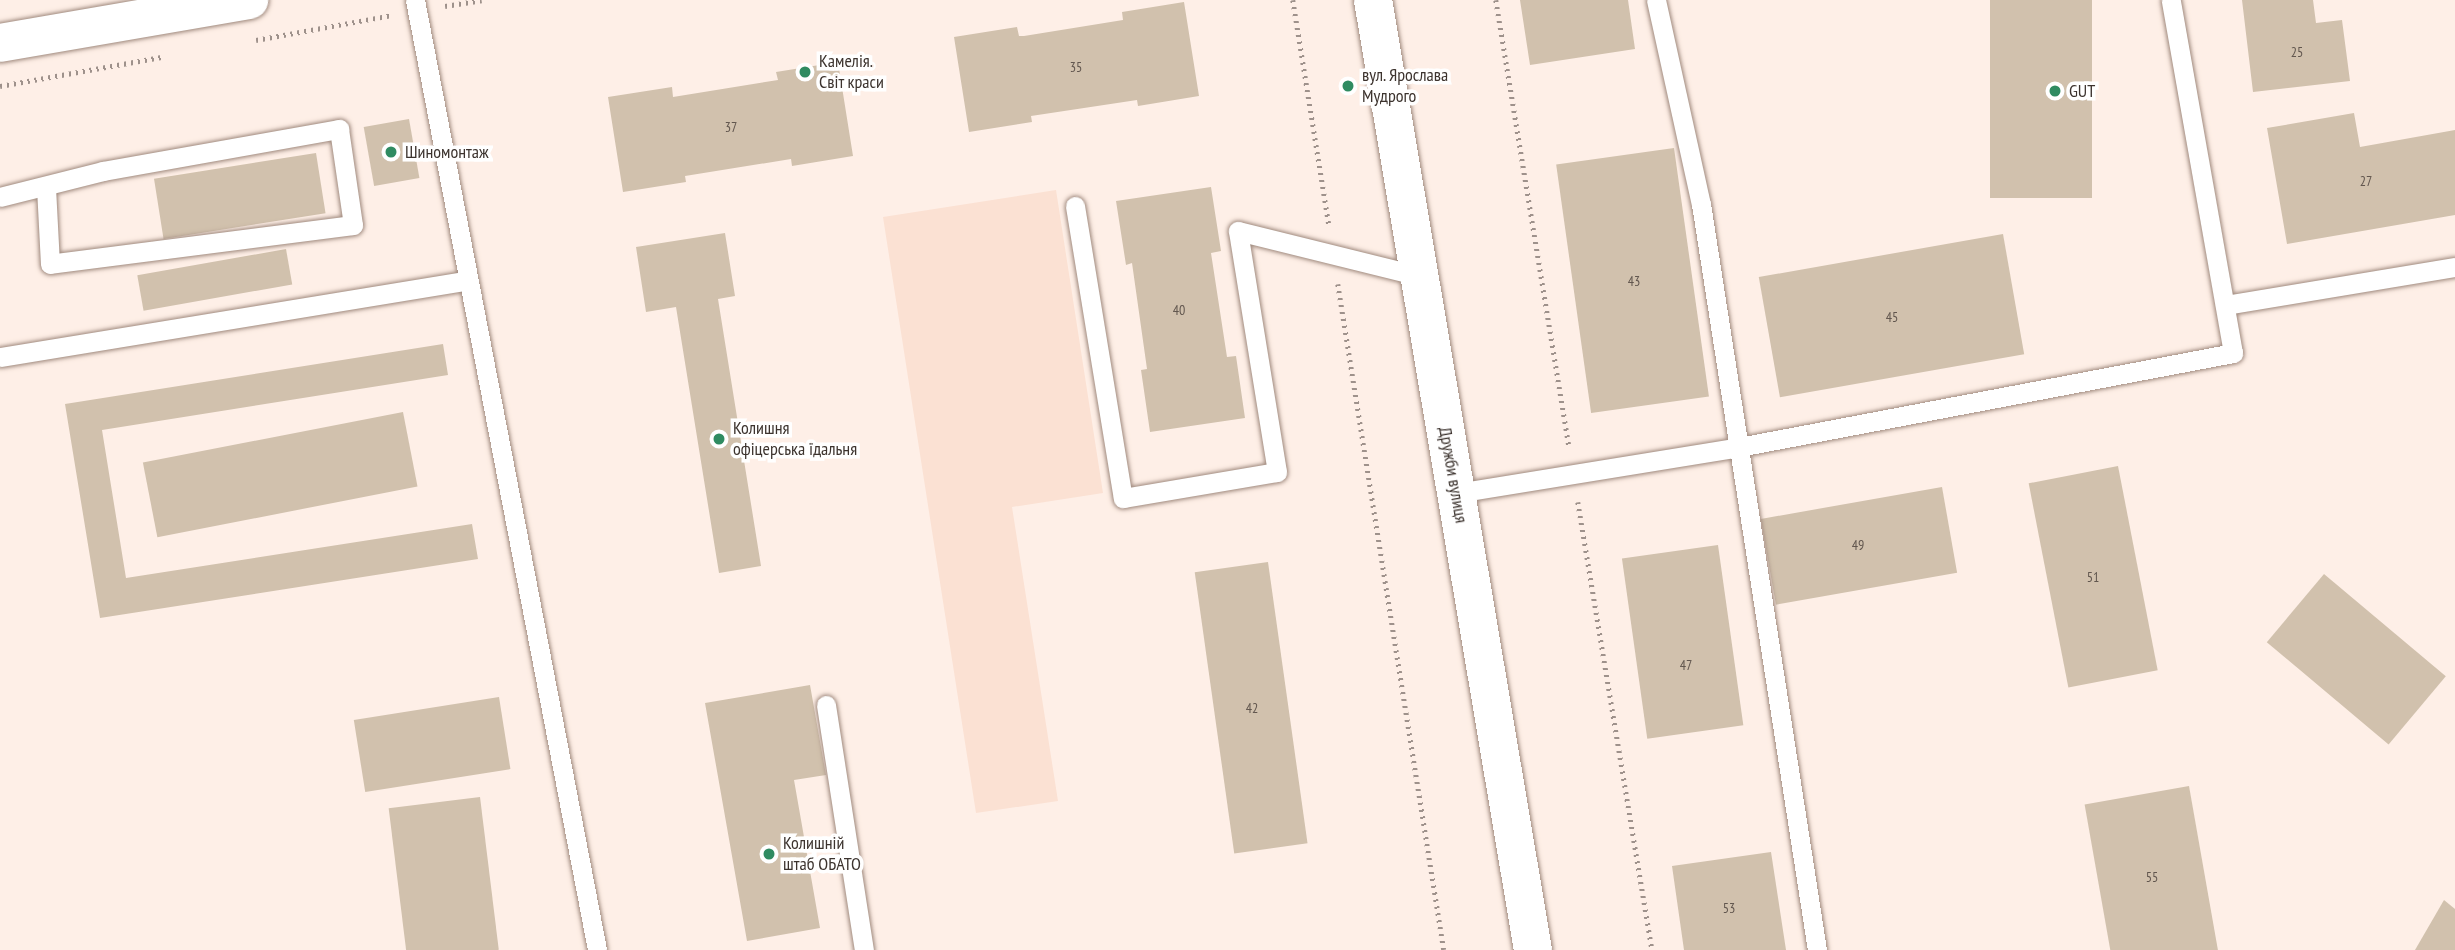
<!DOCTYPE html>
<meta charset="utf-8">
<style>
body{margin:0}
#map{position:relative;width:2455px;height:950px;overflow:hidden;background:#feefe7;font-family:"PT Sans Narrow",sans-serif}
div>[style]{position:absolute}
.built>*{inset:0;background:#fbe1d3}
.building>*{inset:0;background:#d1c1ad;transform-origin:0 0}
.path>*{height:4.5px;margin-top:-2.25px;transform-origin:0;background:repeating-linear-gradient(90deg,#9e918b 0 2px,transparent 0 7px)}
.roads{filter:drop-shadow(0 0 2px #a08a7e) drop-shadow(0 0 2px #a08a7e)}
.lane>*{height:19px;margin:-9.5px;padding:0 9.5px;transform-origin:9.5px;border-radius:9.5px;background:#fff}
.secondary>*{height:38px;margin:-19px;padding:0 19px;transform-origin:19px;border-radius:19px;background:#fff}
.dots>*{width:19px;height:19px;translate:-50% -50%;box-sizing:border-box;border:4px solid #fff;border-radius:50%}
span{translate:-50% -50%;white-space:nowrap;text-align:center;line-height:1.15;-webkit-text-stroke:7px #fff;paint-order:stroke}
.number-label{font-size:14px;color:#61564e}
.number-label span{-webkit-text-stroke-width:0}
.poi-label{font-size:18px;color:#3c332e}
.left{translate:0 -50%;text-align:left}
.street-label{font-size:18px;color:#3c332e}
</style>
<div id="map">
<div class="built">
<div style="clip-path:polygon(1056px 190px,1103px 493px,1012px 507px,1058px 801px,976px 813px,883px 217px)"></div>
</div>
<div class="building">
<div style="clip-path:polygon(1520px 0,1628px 0,1635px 49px,1530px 65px)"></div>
<div style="left:1990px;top:0;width:102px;height:198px"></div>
<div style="clip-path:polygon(2242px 0,2313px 0,2316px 23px,2342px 20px,2350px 81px,2253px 92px)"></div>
<div style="clip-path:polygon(1184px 2px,1199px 96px,1138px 106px,1137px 100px,1031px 116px,1032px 122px,969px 132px,954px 37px,1017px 27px,1019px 36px,1024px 36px,1123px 20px,1122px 12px)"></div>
<div style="clip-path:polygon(838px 62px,853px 156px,792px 166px,791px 159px,685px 176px,686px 182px,623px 192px,608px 97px,672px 87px,673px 97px,778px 80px,776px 72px)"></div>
<div style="clip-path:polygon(2354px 113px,2360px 147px,2455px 130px,2455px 215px,2287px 244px,2267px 128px)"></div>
<div style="left:409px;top:119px;width:60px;height:46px;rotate:80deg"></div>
<div style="left:1674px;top:148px;width:251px;height:119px;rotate:82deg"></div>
<div style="left:316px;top:153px;width:61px;height:164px;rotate:81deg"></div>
<div style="clip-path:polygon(1211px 187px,1221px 251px,1211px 253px,1227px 357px,1236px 356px,1245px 418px,1150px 432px,1141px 370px,1147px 369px,1132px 263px,1126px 265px,1116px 201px)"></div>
<div style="clip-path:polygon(725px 233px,735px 296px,718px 299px,761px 566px,719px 573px,676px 307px,646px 312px,636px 247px)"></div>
<div style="left:2003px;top:234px;width:122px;height:248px;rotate:80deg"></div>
<div style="left:286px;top:249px;width:36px;height:151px;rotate:80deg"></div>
<div style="clip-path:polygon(443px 344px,448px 375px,102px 430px,126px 578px,472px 524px,478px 559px,100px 618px,65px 404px)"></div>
<div style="left:403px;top:412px;width:76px;height:265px;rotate:79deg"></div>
<div style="left:2118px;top:466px;width:208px;height:91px;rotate:79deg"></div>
<div style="left:1942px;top:487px;width:87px;height:184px;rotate:80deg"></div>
<div style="left:1718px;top:545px;width:182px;height:97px;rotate:82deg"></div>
<div style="left:1268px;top:562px;width:284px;height:74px;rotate:82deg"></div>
<div style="left:2324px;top:574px;width:159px;height:89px;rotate:40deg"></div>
<div style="clip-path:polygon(810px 685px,826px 775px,794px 780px,820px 928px,747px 941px,705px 703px)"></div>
<div style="left:499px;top:697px;width:73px;height:147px;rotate:81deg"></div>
<div style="left:2189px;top:786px;width:167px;height:106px;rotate:80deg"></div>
<div style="left:480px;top:797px;width:154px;height:92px;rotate:83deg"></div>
<div style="clip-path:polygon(1771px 852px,1786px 950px,1684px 950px,1672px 866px)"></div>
<div style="clip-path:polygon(2444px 900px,2455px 909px,2455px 950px,2415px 950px)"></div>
</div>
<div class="path">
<div style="left:1293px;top:0;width:227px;rotate:80.9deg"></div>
<div style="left:1496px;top:0;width:454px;rotate:80.7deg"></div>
<div style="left:445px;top:6px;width:37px;rotate:-9deg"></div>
<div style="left:256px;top:40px;width:138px;rotate:-10.4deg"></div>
<div style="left:0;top:86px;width:164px;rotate:-10.2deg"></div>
<div style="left:1338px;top:284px;width:674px;rotate:80.96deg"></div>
<div style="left:1578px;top:502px;width:454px;rotate:80.6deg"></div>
</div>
<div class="roads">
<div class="lane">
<div style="left:415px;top:0;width:967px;rotate:79.15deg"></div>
<div style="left:1656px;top:0;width:209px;rotate:77.6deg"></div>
<div style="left:1701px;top:204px;width:755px;rotate:81.16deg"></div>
<div style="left:0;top:197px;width:106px;rotate:-14.2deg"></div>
<div style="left:103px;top:171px;width:240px;rotate:-10.1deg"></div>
<div style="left:339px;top:129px;width:97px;rotate:81.7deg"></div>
<div style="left:353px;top:225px;width:305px;rotate:172.7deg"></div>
<div style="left:50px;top:264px;width:76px;rotate:-93deg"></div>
<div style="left:1075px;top:206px;width:296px;rotate:80.7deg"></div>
<div style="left:1123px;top:498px;width:156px;rotate:-9.6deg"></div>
<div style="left:1277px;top:472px;width:244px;rotate:-99.2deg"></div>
<div style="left:1238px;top:231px;width:187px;rotate:13.9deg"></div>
<div style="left:2225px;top:305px;width:233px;rotate:-9.4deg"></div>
<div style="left:0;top:357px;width:474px;rotate:-9.3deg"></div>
<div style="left:1456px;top:493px;width:287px;rotate:-9.2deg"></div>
<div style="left:1739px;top:447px;width:503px;rotate:-10.77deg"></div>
<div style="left:2233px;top:353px;width:358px;rotate:-100deg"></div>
<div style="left:826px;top:705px;width:248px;rotate:81.2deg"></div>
</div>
<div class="secondary">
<div style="left:1373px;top:0;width:963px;rotate:80.44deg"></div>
<div style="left:0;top:43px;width:253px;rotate:-9.8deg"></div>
</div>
</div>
<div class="dots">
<div style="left:805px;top:72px;background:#2f8b61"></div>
<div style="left:1348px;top:86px;background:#2f8b61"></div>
<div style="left:2055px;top:91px;background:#2f8b61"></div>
<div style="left:391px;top:152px;background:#2f8b61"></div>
<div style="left:719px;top:439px;background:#2f8b61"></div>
<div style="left:769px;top:854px;background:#2f8b61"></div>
</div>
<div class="number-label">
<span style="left:2297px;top:52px">25</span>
<span style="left:1076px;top:67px">35</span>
<span style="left:731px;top:127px">37</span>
<span style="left:2366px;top:181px">27</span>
<span style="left:1634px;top:281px">43</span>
<span style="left:1179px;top:310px">40</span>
<span style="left:1892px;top:317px">45</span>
<span style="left:1858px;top:545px">49</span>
<span style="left:2093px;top:577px">51</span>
<span style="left:1686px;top:665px">47</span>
<span style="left:1252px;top:708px">42</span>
<span style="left:2152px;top:877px">55</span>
<span style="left:1729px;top:908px">53</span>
</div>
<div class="poi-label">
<span class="left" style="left:819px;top:72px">Камелія.<br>Світ краси</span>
<span class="left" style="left:1362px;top:86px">вул. Ярослава<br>Мудрого</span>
<span class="left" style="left:2069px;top:91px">GUT</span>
<span class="left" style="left:405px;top:152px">Шиномонтаж</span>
<span class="left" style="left:733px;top:439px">Колишня<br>офіцерська їдальня</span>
<span class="left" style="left:783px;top:854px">Колишній<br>штаб ОБАТО</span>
</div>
<div class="street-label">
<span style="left:1453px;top:475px;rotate:80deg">Дружби вулиця</span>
</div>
</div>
